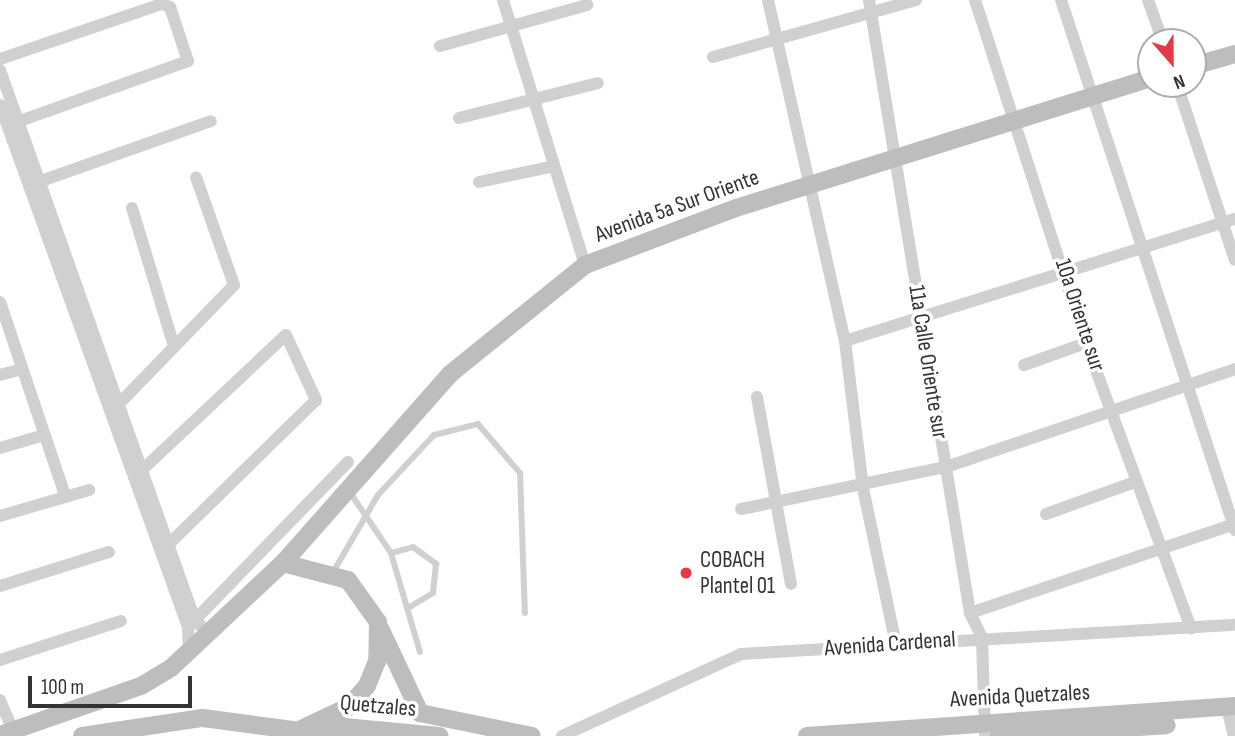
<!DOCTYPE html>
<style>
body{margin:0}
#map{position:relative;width:1235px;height:736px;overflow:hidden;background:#fff;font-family:"Sofia Sans Condensed",sans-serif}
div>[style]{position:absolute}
.lane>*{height:6px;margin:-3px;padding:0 3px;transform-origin:3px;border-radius:3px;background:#d0d0d0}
.street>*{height:12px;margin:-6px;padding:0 6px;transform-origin:6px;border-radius:6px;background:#d0d0d0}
.secondary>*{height:18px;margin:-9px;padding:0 9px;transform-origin:9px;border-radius:9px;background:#bdbdbd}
.dots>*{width:19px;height:19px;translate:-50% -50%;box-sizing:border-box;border:4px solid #fff;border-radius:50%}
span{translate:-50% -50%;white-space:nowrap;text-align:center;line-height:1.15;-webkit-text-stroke:7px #fff;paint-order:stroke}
.street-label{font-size:23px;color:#333}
.poi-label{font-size:23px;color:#333}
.left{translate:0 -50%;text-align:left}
.north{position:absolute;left:1137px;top:28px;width:70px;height:70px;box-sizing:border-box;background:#fff;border:2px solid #adadad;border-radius:50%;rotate:159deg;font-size:19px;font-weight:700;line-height:28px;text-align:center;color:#333}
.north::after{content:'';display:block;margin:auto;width:24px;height:32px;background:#e63946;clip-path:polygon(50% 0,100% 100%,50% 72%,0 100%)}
.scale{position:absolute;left:28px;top:676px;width:164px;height:32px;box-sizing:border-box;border:4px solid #333;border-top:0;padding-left:9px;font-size:21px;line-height:24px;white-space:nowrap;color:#333;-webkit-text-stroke:5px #fff;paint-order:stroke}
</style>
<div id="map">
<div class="lane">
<div style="left:349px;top:491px;width:75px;rotate:55.9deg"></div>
<div style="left:391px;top:553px;width:103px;rotate:73.7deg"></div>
<div style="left:391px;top:553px;width:23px;rotate:-15deg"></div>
<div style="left:413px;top:547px;width:29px;rotate:36deg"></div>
<div style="left:436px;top:564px;width:29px;rotate:96deg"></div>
<div style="left:433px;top:593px;width:29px;rotate:149deg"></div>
<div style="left:332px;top:574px;width:91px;rotate:-59.8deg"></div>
<div style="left:378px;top:495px;width:82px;rotate:-47deg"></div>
<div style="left:434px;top:435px;width:45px;rotate:-14deg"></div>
<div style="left:478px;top:424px;width:65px;rotate:49.4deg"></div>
<div style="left:520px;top:473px;width:140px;rotate:88deg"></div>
</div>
<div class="street">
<div style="left:503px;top:0;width:277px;rotate:72.8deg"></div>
<div style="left:768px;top:0;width:350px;rotate:77.3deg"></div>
<div style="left:845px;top:341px;width:148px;rotate:83deg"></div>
<div style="left:863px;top:488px;width:159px;rotate:78.1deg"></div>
<div style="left:869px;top:0;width:621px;rotate:80.64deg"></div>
<div style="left:970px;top:613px;width:28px;rotate:64deg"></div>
<div style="left:982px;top:638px;width:98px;rotate:88.2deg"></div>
<div style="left:975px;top:0;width:361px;rotate:72.1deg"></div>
<div style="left:1086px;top:343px;width:304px;rotate:69.8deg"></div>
<div style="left:1061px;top:0;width:558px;rotate:71.82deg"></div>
<div style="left:1148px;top:0;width:45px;rotate:70.3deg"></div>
<div style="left:440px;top:46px;width:153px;rotate:-15.6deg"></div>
<div style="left:713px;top:57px;width:211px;rotate:-15.7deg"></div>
<div style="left:0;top:59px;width:171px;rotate:-18.8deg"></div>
<div style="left:162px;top:4px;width:9px;rotate:21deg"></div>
<div style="left:170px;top:7px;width:57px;rotate:71.6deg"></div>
<div style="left:188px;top:61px;width:185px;rotate:160.4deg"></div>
<div style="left:0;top:70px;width:584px;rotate:70.48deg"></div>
<div style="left:195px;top:620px;width:21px;rotate:45deg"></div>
<div style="left:1177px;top:84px;width:185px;rotate:71.8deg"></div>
<div style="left:0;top:105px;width:555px;rotate:70.19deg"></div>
<div style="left:188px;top:627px;width:25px;rotate:88deg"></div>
<div style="left:459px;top:118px;width:143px;rotate:-14.1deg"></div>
<div style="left:41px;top:181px;width:180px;rotate:-19.4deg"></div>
<div style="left:479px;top:182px;width:73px;rotate:-11.9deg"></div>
<div style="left:132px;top:208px;width:144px;rotate:73.1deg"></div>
<div style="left:0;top:302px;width:204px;rotate:71.4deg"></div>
<div style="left:845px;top:341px;width:409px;rotate:-17.4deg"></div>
<div style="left:1024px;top:365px;width:66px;rotate:-19.5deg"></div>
<div style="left:0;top:375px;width:23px;rotate:-15deg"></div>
<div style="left:757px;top:397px;width:190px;rotate:79.7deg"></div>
<div style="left:113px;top:410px;width:174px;rotate:-45.9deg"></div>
<div style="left:234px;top:285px;width:114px;rotate:-109.4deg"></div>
<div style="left:0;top:448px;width:46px;rotate:-16.5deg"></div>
<div style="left:142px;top:470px;width:197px;rotate:-43.2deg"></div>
<div style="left:286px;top:335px;width:72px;rotate:65.2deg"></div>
<div style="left:316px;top:400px;width:207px;rotate:135.6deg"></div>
<div style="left:741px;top:509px;width:209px;rotate:-11.6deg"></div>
<div style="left:946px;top:467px;width:305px;rotate:-18.7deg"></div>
<div style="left:1046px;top:514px;width:95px;rotate:-19.8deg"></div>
<div style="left:0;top:516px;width:93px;rotate:-16.3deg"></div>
<div style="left:0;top:586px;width:114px;rotate:-17.3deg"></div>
<div style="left:970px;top:613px;width:280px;rotate:-18.6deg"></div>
<div style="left:190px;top:625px;width:227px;rotate:-45.9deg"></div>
<div style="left:0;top:660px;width:127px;rotate:-17.9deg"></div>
<div style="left:0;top:700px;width:34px;rotate:67deg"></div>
<div style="left:1227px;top:708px;width:29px;rotate:76deg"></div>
<div style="left:562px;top:736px;width:197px;rotate:-24.6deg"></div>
<div style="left:741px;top:654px;width:495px;rotate:-3.4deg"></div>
</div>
<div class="secondary">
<div style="left:1193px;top:66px;width:44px;rotate:-15.9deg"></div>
<div style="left:283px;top:563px;width:67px;rotate:14.7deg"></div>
<div style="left:348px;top:580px;width:52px;rotate:54.5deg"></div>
<div style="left:378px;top:622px;width:39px;rotate:91deg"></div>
<div style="left:377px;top:661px;width:27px;rotate:112deg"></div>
<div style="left:367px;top:686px;width:28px;rotate:132deg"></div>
<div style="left:348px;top:707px;width:52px;rotate:154.9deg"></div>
<div style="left:381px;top:630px;width:92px;rotate:64.8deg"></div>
<div style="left:420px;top:713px;width:114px;rotate:11.6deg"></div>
<div style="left:323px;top:725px;width:117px;rotate:5.4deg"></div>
<div style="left:0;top:735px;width:149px;rotate:-19.2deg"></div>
<div style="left:141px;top:686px;width:35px;rotate:-31deg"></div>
<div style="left:171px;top:668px;width:154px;rotate:-43.2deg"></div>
<div style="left:283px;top:563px;width:252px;rotate:-48.5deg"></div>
<div style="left:450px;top:374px;width:174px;rotate:-38.9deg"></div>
<div style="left:585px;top:265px;width:161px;rotate:-20.7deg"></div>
<div style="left:736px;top:208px;width:435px;rotate:-17.4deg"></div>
<div style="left:82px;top:736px;width:122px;rotate:-8.5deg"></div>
<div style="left:203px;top:718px;width:136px;rotate:7.6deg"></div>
<div style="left:807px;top:736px;width:429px;rotate:-4deg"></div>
<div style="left:999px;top:736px;width:168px;rotate:-3.7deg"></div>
</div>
<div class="dots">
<div style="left:686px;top:573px;background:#e63946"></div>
</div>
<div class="street-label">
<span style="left:677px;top:206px;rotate:-20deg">Avenida 5a Sur Oriente</span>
<span style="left:1080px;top:315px;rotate:72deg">10a Oriente sur</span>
<span style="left:928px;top:362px;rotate:81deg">11a Calle Oriente sur</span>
<span style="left:890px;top:644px;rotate:-4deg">Avenida Cardenal</span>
<span style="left:1020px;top:696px;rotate:-3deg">Avenida Quetzales</span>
<span style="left:378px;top:706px;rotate:5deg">Quetzales</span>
</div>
<div class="poi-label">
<span class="left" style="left:700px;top:573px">COBACH<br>Plantel 01</span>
</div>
<div class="north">N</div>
<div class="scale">100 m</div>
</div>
